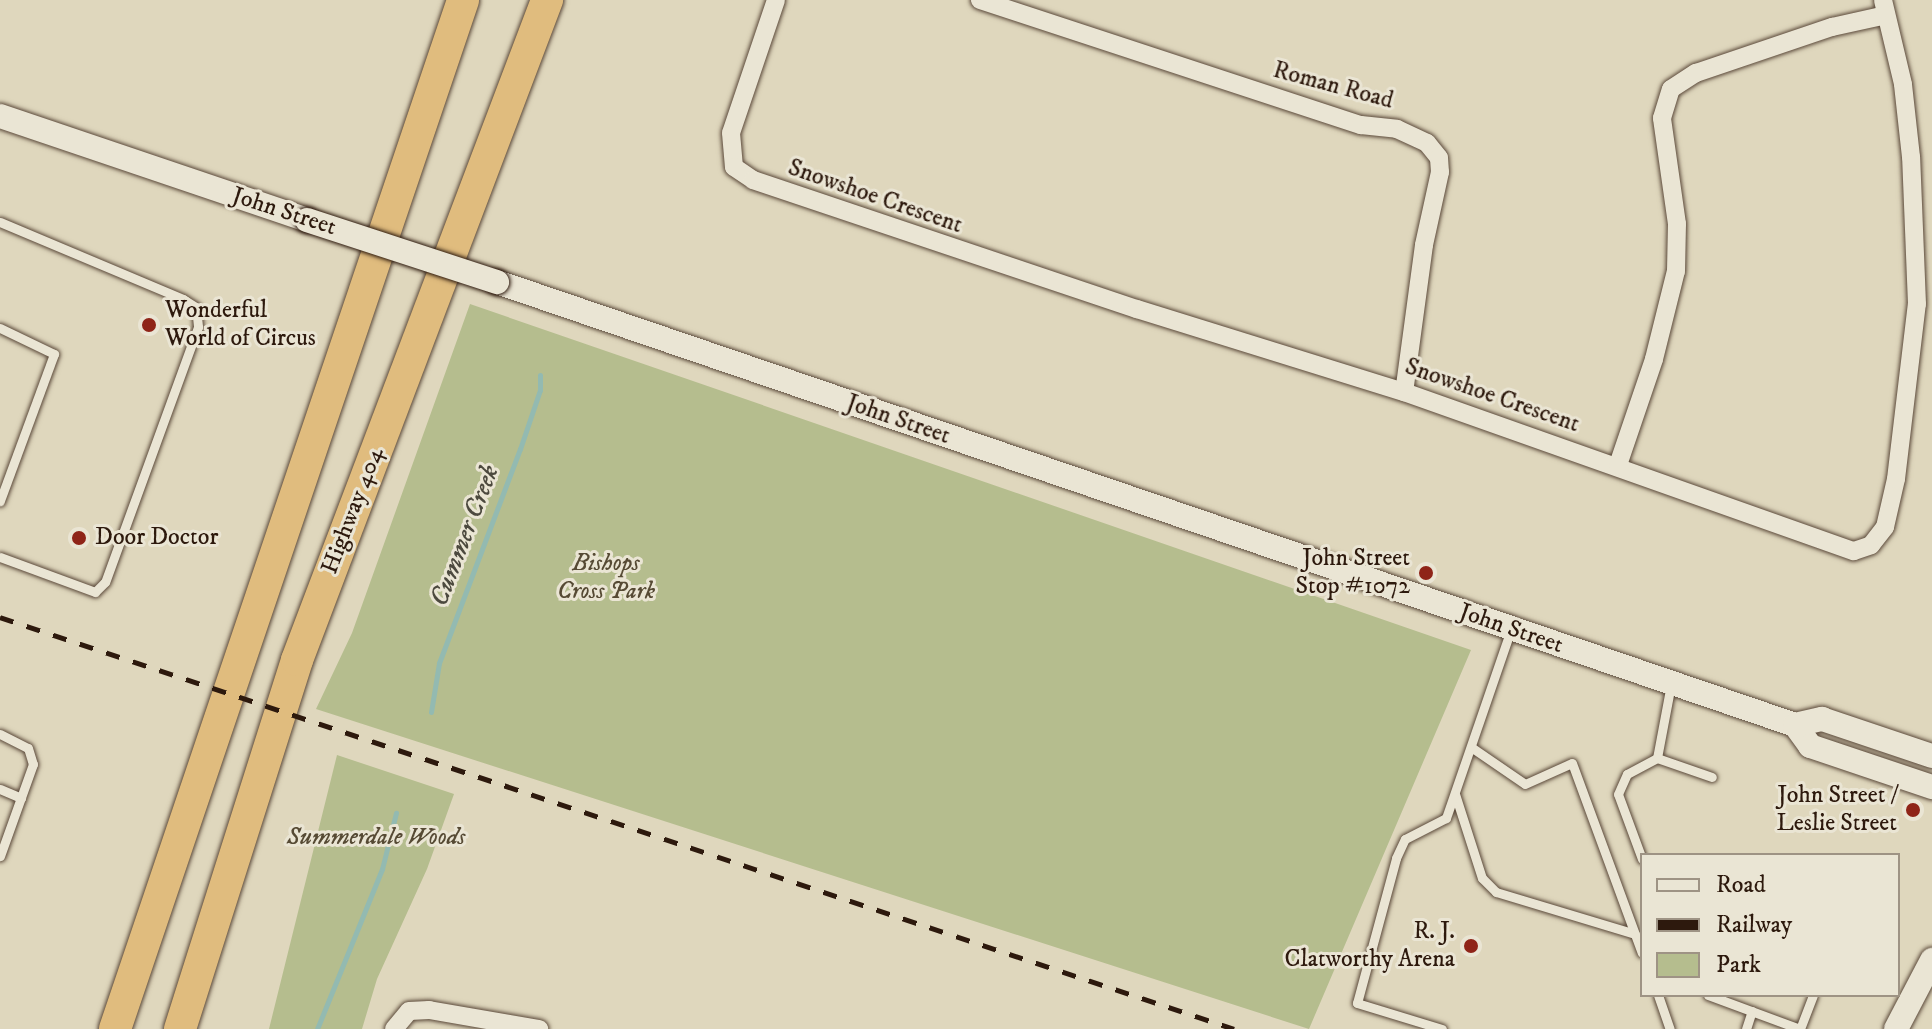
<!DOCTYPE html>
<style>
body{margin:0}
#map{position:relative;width:1932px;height:1029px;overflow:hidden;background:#dfd7bd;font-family:"IM FELL DW Pica",serif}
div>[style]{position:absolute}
.green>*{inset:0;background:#b5bd8e}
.stream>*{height:5px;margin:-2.5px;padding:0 2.5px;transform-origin:2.5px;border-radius:2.5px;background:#93bab1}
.roads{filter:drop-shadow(0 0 2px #5a4839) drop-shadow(0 0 2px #5a4839)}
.lane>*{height:9px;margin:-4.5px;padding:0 4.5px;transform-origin:4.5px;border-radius:4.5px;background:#eae5d4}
.street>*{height:18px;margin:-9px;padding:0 9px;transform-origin:9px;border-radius:9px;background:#eae5d4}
.secondary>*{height:24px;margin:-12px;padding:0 12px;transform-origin:12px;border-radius:12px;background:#eae5d4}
.highway>*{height:32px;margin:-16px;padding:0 16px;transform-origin:16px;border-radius:16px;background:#e0bc7e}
.rail>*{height:5px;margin-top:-2.5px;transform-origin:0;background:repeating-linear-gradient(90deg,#2d190d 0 14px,transparent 0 28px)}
.bridges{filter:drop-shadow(0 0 2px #2d190d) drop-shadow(0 0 2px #2d190d)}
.secondary-bridge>*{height:24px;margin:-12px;padding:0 12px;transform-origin:12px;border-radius:12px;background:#eae5d4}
.dots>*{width:22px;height:22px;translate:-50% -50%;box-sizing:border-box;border:4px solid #eae5d4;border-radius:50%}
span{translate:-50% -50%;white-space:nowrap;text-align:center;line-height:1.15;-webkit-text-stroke:6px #eae5d4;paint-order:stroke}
.street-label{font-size:24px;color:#2d190d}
.poi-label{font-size:24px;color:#2d190d}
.left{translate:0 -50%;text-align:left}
.right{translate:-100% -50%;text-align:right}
.park-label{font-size:24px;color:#564a34;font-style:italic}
.water-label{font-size:26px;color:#4c493e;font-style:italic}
.legend{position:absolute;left:1640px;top:853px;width:260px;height:144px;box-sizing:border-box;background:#eae5d4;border:2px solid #9e9384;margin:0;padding:10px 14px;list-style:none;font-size:24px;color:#2d190d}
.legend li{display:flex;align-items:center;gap:16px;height:40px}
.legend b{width:40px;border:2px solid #9e9384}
</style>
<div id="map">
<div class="green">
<div style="clip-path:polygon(470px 304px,1471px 650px,1309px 1029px,316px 709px,352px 633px)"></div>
<div style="clip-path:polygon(337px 755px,454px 794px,427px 869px,377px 979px,362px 1029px,269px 1029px)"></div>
</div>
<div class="stream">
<div style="left:431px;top:712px;width:50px;rotate:-80.7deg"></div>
<div style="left:439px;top:663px;width:229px;rotate:-69.3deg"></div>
<div style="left:520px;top:449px;width:62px;rotate:-71.3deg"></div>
<div style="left:540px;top:390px;width:15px;rotate:-90deg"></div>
<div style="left:317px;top:1029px;width:173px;rotate:-67.9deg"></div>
<div style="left:382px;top:869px;width:58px;rotate:-76deg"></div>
</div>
<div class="roads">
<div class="lane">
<div style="left:0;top:222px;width:199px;rotate:22.8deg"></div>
<div style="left:183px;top:299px;width:15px;rotate:32deg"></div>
<div style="left:196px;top:307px;width:20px;rotate:84deg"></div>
<div style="left:198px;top:327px;width:271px;rotate:110deg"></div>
<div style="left:105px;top:582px;width:14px;rotate:135deg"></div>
<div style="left:95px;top:592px;width:101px;rotate:-159.8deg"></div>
<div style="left:0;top:328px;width:60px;rotate:25.7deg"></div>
<div style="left:54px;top:354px;width:157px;rotate:110.2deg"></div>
<div style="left:0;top:734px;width:31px;rotate:27deg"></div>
<div style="left:28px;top:748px;width:17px;rotate:73deg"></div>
<div style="left:33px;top:764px;width:98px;rotate:109.7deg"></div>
<div style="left:1471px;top:747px;width:65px;rotate:34.4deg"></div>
<div style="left:1525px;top:784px;width:51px;rotate:-24.1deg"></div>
<div style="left:1572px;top:763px;width:202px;rotate:69.8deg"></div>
<div style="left:1657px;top:758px;width:75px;rotate:-79.3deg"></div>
<div style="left:0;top:789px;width:23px;rotate:23deg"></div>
<div style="left:1455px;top:794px;width:88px;rotate:72.2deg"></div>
<div style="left:1482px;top:878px;width:20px;rotate:45deg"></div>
<div style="left:1496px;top:892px;width:145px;rotate:16.8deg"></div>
<div style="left:1642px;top:859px;width:69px;rotate:-110.3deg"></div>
<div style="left:1618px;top:794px;width:22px;rotate:-66deg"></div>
<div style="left:1627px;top:774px;width:34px;rotate:-28deg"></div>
<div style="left:1657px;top:758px;width:58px;rotate:19.1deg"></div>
<div style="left:1658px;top:995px;width:36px;rotate:71deg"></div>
<div style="left:1708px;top:995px;width:98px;rotate:20.3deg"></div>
<div style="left:1800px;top:1029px;width:36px;rotate:-69deg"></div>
<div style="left:1442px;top:1029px;width:89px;rotate:-163deg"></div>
<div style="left:1357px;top:1003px;width:150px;rotate:-74.9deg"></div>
<div style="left:1396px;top:858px;width:21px;rotate:-65deg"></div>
<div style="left:1405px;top:839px;width:46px;rotate:-27.1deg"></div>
<div style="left:1446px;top:818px;width:200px;rotate:-71deg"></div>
<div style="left:1746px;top:1029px;width:19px;rotate:-72deg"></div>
</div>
<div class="street">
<div style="left:776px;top:0;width:140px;rotate:108.7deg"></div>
<div style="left:731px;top:133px;width:34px;rotate:85deg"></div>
<div style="left:734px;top:167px;width:23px;rotate:34deg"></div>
<div style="left:753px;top:180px;width:405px;rotate:18.6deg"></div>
<div style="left:1137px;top:309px;width:280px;rotate:17.3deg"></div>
<div style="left:1404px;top:392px;width:477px;rotate:19.5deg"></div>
<div style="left:1854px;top:551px;width:18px;rotate:-19deg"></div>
<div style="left:1871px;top:545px;width:23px;rotate:-52deg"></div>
<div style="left:1885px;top:527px;width:49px;rotate:-77.1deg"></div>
<div style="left:1896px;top:479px;width:176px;rotate:-83.2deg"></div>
<div style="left:1917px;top:304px;width:147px;rotate:-92.3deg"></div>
<div style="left:1911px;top:157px;width:73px;rotate:-96.3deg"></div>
<div style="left:1903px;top:84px;width:86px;rotate:-103.4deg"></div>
<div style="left:980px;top:0;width:401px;rotate:18.2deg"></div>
<div style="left:1361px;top:125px;width:36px;rotate:6deg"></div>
<div style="left:1397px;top:129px;width:33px;rotate:25deg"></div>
<div style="left:1427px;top:143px;width:19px;rotate:51deg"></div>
<div style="left:1439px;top:158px;width:14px;rotate:86deg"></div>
<div style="left:1440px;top:172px;width:75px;rotate:102.4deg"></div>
<div style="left:1424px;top:245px;width:148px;rotate:97.7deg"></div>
<div style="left:1618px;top:465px;width:112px;rotate:-71.2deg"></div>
<div style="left:1654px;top:359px;width:91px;rotate:-76deg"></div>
<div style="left:1676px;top:271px;width:47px;rotate:-88.8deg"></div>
<div style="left:1677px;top:224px;width:107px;rotate:-98.1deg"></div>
<div style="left:1662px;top:118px;width:30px;rotate:-73deg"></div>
<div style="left:1671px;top:89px;width:30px;rotate:-33deg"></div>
<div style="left:1696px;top:73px;width:144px;rotate:-18.7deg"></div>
<div style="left:1832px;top:27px;width:55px;rotate:-12.5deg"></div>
<div style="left:394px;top:1029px;width:23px;rotate:-50deg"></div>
<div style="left:409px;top:1011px;width:20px;rotate:-3deg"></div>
<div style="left:429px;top:1010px;width:112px;rotate:9.8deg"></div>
</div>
<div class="secondary">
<div style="left:0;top:116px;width:324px;rotate:18.7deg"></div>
<div style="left:497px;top:282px;width:1372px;rotate:18.84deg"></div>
<div style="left:1795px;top:725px;width:28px;rotate:-13deg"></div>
<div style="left:1822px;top:719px;width:116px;rotate:18.6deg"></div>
<div style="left:1795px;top:725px;width:26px;rotate:54deg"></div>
<div style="left:1810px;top:746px;width:129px;rotate:18.6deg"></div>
<div style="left:1896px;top:1029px;width:78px;rotate:-62.4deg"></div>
</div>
<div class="highway">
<div style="left:115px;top:1029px;width:1086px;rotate:-71.31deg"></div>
<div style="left:180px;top:1029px;width:387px;rotate:-72.4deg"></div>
<div style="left:297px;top:660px;width:706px;rotate:-69.25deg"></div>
</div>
</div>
<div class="rail">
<div style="left:0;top:617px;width:1301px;rotate:18.46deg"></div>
</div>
<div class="bridges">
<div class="secondary-bridge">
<div style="left:307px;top:220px;width:200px;rotate:18.1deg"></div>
</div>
</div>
<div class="dots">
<div style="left:149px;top:325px;background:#8f2418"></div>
<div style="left:79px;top:538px;background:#8f2418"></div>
<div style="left:1426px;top:573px;background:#8f2418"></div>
<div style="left:1913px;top:810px;background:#8f2418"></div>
<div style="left:1471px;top:946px;background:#8f2418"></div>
</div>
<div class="street-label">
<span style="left:1333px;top:86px;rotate:15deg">Roman Road</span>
<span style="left:875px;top:197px;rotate:19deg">Snowshoe Crescent</span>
<span style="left:284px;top:212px;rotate:18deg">John Street</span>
<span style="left:1492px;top:396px;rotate:19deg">Snowshoe Crescent</span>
<span style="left:898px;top:420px;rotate:19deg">John Street</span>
<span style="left:353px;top:511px;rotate:-69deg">Highway 404</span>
<span style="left:1511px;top:629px;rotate:19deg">John Street</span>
</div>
<div class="poi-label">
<span class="left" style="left:165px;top:325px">Wonderful<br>World of Circus</span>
<span class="left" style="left:95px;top:538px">Door Doctor</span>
<span class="right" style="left:1410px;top:573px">John Street<br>Stop #1072</span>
<span class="right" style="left:1897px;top:810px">John Street /<br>Leslie Street</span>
<span class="right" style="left:1455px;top:946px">R. J.<br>Clatworthy Arena</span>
</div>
<div class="park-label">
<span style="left:606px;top:578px">Bishops<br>Cross Park</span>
<span style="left:376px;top:838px">Summerdale Woods</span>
</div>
<div class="water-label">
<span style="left:465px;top:536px;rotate:-69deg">Cummer Creek</span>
</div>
<ul class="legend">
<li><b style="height:10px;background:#eae5d4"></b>Road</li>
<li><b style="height:10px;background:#2d190d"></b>Railway</li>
<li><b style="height:22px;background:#b5bd8e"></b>Park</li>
</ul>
</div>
